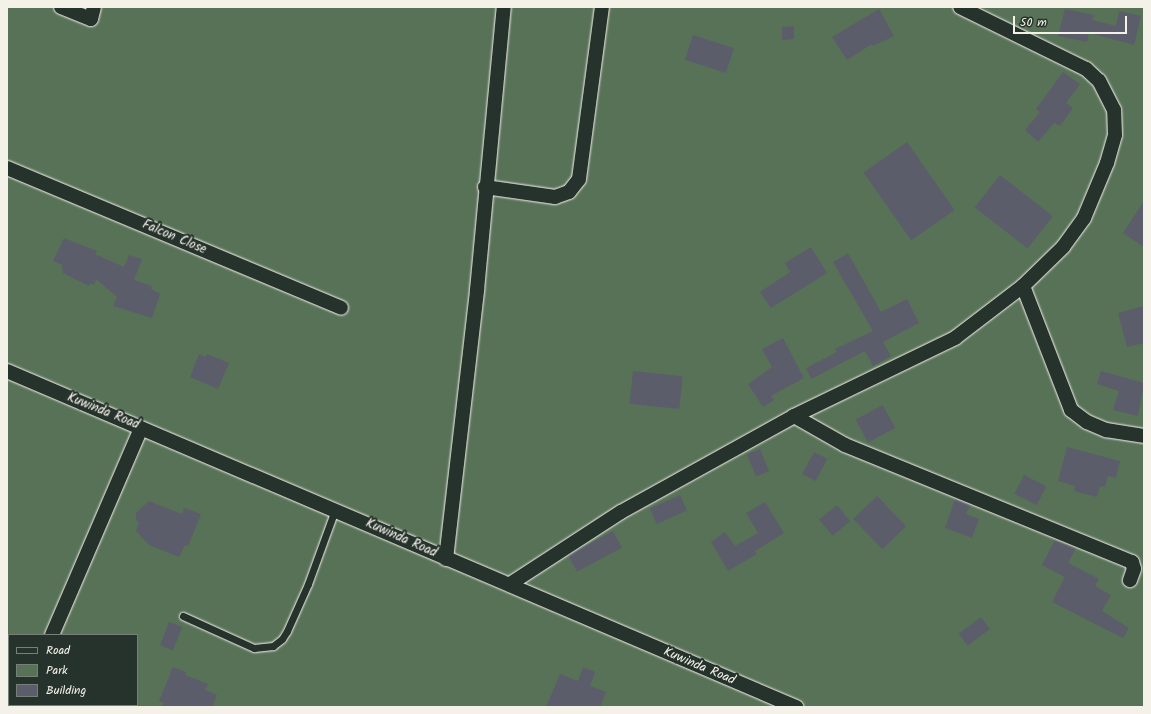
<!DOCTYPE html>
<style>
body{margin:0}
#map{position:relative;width:1151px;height:714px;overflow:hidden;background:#26332d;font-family:Kalam,sans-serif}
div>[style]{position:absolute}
.green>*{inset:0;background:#587258}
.building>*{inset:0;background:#5b5d6a;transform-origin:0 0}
.roads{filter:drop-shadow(0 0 1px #f4f1e8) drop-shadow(0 0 1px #f4f1e8)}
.service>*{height:7px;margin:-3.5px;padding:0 3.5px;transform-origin:3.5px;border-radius:3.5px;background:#26332d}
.minor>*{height:14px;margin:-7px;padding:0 7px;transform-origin:7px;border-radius:7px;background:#26332d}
span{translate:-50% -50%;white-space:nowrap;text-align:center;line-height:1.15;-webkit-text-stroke:4px #26332d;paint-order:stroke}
.street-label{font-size:13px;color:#f4f1e8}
.frame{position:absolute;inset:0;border:8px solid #f4f1e8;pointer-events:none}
.legend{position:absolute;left:8px;top:634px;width:130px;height:72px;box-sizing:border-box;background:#26332d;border:1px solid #787f78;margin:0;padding:5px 7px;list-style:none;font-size:12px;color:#f4f1e8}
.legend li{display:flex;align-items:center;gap:8px;height:20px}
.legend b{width:20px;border:1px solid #787f78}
.scale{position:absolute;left:1013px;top:16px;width:114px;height:18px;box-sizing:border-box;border:2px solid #f4f1e8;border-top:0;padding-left:5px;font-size:12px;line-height:14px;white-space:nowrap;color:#f4f1e8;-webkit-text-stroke:3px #26332d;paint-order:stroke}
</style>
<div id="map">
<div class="green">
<div style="clip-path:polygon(evenodd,7px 7px,1144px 7px,1144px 707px,7px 707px,7px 7px,9px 635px,137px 635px,137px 705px,9px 705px,9px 635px)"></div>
</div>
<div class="building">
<div style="clip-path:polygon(879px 9px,894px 36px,873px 46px,872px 44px,847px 60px,832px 37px)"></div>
<div style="clip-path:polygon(1065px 9px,1094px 15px,1092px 20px,1116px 26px,1119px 11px,1141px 16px,1134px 45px,1089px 33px,1087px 42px,1058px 36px)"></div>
<div style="clip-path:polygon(794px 26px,794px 39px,782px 40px,782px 27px)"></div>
<div style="left:693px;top:35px;width:43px;height:26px;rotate:18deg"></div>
<div style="clip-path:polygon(1063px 72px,1080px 84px,1066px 103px,1073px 108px,1060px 126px,1054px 123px,1038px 142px,1025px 130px,1040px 112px,1036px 109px)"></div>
<div style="left:907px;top:142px;width:83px;height:53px;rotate:55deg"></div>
<div style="left:1000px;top:175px;width:67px;height:41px;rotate:38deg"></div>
<div style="clip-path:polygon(1144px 201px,1144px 247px,1123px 233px)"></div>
<div style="clip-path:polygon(64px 238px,97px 251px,95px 254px,124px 267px,129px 255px,142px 259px,134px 280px,152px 286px,151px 289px,160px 294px,152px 318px,113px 306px,117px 297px,96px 279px,94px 285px,91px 283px,89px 286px,63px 273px,62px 265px,53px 261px)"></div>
<div style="clip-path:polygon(811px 247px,827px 273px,771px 308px,760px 292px,790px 272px,785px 263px)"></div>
<div style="clip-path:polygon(848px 253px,881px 312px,907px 299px,919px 323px,883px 342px,891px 356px,873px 366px,865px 351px,811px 379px,806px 368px,837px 352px,835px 349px,873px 331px,833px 262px)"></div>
<div style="clip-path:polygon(1144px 306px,1144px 343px,1127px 347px,1118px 313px)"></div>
<div style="clip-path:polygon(783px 338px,804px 378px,771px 396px,774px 400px,763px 407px,748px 384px,772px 367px,762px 349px)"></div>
<div style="clip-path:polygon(199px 354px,206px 357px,207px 354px,229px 363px,218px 389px,190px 377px)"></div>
<div style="left:633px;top:371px;width:50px;height:33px;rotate:6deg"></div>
<div style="clip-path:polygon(1101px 371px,1144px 383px,1138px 416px,1113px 410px,1119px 391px,1097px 384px)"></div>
<div style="left:883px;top:405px;width:26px;height:31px;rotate:62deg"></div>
<div style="clip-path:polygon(1067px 447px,1120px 461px,1116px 478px,1108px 476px,1105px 487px,1100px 486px,1097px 497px,1074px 491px,1075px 486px,1058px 481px)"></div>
<div style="left:760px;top:449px;width:24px;height:14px;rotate:68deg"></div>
<div style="left:814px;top:452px;width:15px;height:25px;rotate:28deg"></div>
<div style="left:1024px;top:475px;width:25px;height:21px;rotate:27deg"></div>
<div style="left:680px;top:495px;width:17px;height:33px;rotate:66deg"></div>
<div style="left:877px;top:496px;width:42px;height:33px;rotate:46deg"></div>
<div style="clip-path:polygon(955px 499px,970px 505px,966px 514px,979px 519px,972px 538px,945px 528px)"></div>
<div style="clip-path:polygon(149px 501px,182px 514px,184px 508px,201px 514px,188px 546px,185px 545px,179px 557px,149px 545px,136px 531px,139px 522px,136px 520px,136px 513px)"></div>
<div style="clip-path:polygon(765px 502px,784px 533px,755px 551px,757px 554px,728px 571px,711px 542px,725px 532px,735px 546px,758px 533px,746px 513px)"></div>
<div style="left:837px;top:505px;width:21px;height:23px;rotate:51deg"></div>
<div style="left:613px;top:531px;width:19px;height:51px;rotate:62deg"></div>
<div style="clip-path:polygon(1055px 540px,1076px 548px,1068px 563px,1099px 579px,1095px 586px,1111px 595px,1102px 611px,1129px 628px,1123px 638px,1052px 602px,1065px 577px,1042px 565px)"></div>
<div style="left:981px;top:617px;width:15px;height:28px;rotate:53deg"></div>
<div style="left:169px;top:622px;width:14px;height:25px;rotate:21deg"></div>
<div style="clip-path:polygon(173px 667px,186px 672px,185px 675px,208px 684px,205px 690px,217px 695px,212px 707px,162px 707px,164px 703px,159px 701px)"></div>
<div style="clip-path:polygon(583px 667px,595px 672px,590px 686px,606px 692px,600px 707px,546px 707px,560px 674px,578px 681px)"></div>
</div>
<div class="roads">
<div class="service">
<div style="left:183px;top:616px;width:78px;rotate:24.3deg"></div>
<div style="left:254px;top:648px;width:19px;rotate:-6deg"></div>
<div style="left:273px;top:646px;width:11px;rotate:-38deg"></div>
<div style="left:282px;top:639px;width:9px;rotate:-58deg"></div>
<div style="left:287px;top:631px;width:51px;rotate:-65.9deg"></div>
<div style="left:308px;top:584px;width:79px;rotate:-70deg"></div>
<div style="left:33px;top:705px;width:4px;rotate:27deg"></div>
</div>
<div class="minor">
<div style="left:61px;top:7px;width:32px;rotate:22deg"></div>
<div style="left:91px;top:19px;width:12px;rotate:-76deg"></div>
<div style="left:7px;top:168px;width:362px;rotate:22.7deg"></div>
<div style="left:485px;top:187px;width:71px;rotate:8.1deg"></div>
<div style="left:555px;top:197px;width:15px;rotate:-20deg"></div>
<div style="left:569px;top:192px;width:16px;rotate:-52deg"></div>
<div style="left:579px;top:179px;width:174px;rotate:-82.4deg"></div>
<div style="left:1023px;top:286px;width:133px;rotate:68.8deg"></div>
<div style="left:1071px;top:410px;width:20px;rotate:37deg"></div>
<div style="left:1087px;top:422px;width:21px;rotate:23deg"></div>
<div style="left:1106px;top:430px;width:38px;rotate:9deg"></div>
<div style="left:7px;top:371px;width:858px;rotate:23.07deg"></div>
<div style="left:794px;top:416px;width:59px;rotate:29.6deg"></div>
<div style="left:845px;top:445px;width:310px;rotate:22.2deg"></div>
<div style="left:1132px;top:562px;width:7px;rotate:74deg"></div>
<div style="left:1134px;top:569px;width:12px;rotate:110deg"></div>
<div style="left:446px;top:559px;width:271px;rotate:-83.4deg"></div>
<div style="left:477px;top:290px;width:284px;rotate:-84.6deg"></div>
<div style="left:510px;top:584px;width:132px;rotate:-33deg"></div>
<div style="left:621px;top:512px;width:198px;rotate:-29deg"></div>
<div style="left:794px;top:416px;width:179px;rotate:-25.8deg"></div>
<div style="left:955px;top:338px;width:86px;rotate:-37.4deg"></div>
<div style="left:1023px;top:286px;width:56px;rotate:-44.3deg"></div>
<div style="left:1063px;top:247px;width:36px;rotate:-54deg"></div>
<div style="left:1084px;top:218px;width:60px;rotate:-67.3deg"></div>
<div style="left:1107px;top:163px;width:29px;rotate:-74deg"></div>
<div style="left:1115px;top:135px;width:25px;rotate:-92deg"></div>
<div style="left:1114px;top:110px;width:33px;rotate:-117deg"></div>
<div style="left:1099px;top:81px;width:18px;rotate:-137deg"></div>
<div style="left:1086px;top:69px;width:140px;rotate:-153.8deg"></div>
<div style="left:52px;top:635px;width:225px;rotate:-66.7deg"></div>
<div style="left:24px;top:707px;width:2px;rotate:-63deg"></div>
</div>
</div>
<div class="street-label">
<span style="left:174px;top:238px;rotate:23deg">Falcon Close</span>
<span style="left:103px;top:412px;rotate:22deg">Kuwinda Road</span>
<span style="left:401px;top:539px;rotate:24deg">Kuwinda Road</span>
<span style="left:699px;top:667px;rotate:23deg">Kuwinda Road</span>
</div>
<div class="frame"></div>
<ul class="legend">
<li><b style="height:5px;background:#26332d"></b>Road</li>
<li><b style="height:11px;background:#587258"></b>Park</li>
<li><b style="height:11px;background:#5b5d6a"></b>Building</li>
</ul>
<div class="scale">50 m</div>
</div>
